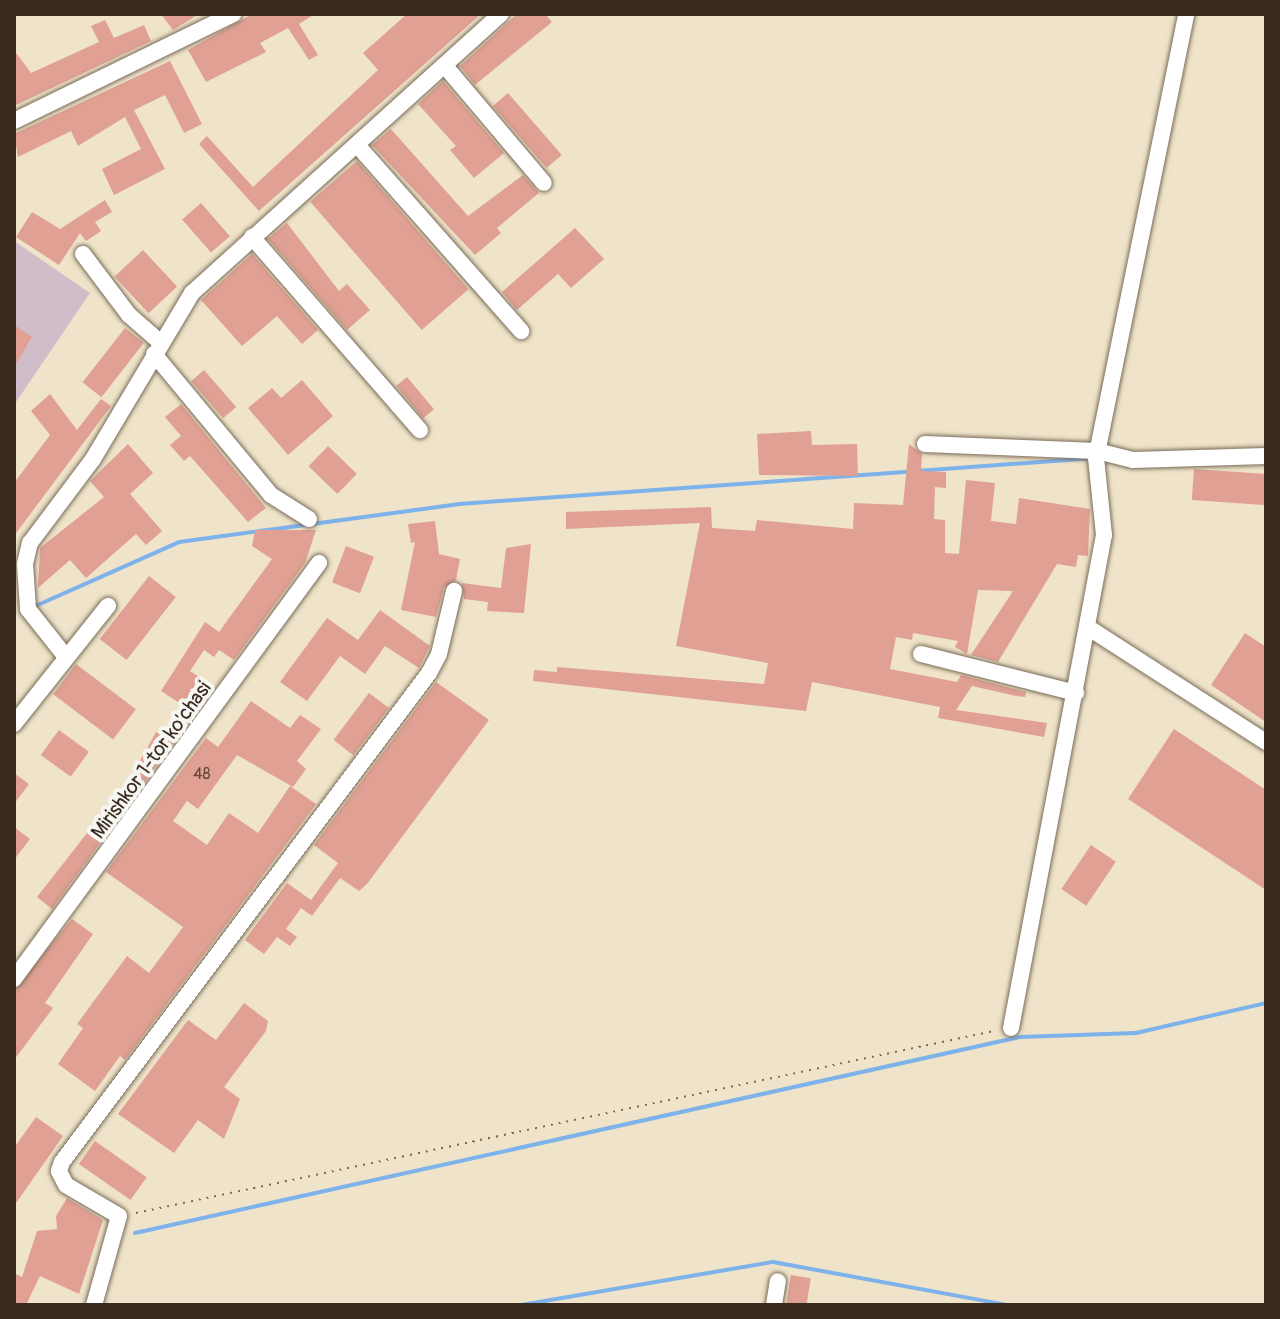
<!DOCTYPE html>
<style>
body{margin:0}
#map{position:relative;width:1280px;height:1319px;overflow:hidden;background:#efe4c9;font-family:Pangolin,sans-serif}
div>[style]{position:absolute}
.industrial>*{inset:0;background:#d1bdc9}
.stream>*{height:4px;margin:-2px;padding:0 2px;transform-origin:2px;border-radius:2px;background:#7eb2eb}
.building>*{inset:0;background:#e0a094;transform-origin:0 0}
.path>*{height:2px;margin-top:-1px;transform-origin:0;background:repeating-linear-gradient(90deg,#7a6b5a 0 2px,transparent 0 8px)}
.roads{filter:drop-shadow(0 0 2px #7a6b5a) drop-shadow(0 0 2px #7a6b5a)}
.minor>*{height:16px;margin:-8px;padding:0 8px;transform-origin:8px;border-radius:8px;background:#fff}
span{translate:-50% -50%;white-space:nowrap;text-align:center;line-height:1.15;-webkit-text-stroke:8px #f6f6f2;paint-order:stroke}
.number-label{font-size:16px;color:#64483c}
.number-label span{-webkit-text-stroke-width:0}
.street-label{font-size:20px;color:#3b2a1e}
.frame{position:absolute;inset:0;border:16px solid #3b2a1e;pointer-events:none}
</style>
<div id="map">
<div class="industrial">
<div style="clip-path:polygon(14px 241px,90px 293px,14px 405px)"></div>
</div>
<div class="stream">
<div style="left:917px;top:471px;width:175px;rotate:-4.2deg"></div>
<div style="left:31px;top:608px;width:162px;rotate:-24deg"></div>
<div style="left:179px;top:542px;width:283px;rotate:-7.7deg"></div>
<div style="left:459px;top:504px;width:450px;rotate:-4.1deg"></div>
<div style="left:135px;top:1233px;width:906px;rotate:-12.49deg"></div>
<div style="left:1020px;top:1037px;width:116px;rotate:-2deg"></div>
<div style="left:1136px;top:1033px;width:133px;rotate:-13deg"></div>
<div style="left:521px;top:1305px;width:256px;rotate:-9.7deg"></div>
<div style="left:773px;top:1262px;width:239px;rotate:10.4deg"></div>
</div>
<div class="building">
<div style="clip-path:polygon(161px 14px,199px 14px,173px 30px)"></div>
<div style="clip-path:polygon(252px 14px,315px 14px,299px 24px,318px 55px,309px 60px,288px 28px,260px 43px,266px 52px,206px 82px,188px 50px)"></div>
<div style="clip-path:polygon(407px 14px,481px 14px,259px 211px,199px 144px,207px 136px,253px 187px,378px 70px,363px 53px)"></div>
<div style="clip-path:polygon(517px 14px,545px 14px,552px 22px,475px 85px,460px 66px)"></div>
<div style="clip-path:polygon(105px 20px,114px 38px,144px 25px,151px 41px,14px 106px,14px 50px,31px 73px,99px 42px,91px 26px)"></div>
<div style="clip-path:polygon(170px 61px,202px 124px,184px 133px,165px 95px,134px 110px,165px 169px,114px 195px,102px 169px,141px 149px,125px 117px,78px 146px,71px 131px,18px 157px,14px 134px)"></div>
<div style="clip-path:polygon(443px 81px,504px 153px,474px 178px,450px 150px,456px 146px,418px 104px)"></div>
<div style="left:508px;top:93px;width:82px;height:20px;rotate:49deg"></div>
<div style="clip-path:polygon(391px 129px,468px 216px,523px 175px,539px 193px,497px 228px,501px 233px,475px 255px,372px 145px)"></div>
<div style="left:357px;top:161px;width:170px;height:62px;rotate:49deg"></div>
<div style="clip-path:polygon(105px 200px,112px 212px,95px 222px,101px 231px,86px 241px,80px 233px,59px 265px,16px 237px,32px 212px,60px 229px)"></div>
<div style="left:201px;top:203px;width:44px;height:25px;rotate:49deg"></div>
<div style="clip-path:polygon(287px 223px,339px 291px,347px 284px,370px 310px,347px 330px,268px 239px)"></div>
<div style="clip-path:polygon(575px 228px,604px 259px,571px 288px,558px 274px,517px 310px,502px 292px)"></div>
<div style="left:143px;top:250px;width:50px;height:39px;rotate:47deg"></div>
<div style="clip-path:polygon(252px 254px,318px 330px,302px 344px,277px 316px,242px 346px,201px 300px)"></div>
<div style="clip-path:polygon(14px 325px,32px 337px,14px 367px)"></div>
<div style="left:125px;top:328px;width:24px;height:69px;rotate:38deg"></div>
<div style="left:204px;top:370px;width:49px;height:17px;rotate:49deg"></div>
<div style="left:407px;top:377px;width:42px;height:14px;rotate:50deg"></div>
<div style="clip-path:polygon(302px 380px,333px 416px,288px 455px,248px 408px,272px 388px,281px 398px)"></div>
<div style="clip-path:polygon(50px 394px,77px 430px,101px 399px,111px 406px,14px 536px,14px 483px,50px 435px,31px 411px)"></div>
<div style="clip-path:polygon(181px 404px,266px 508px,248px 522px,190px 456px,184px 461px,170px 445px,181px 436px,165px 417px)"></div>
<div style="clip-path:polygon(811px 431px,812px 445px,857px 444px,858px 476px,759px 475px,757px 434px)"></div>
<div style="clip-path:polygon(128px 444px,153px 473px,130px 494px,162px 531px,146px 545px,136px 534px,86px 578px,70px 560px,38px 588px,40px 548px,104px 497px,90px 481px)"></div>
<div style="clip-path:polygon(909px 444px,922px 454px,921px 471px,946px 472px,946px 488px,935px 487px,934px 519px,945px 520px,945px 553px,959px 554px,966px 480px,995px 483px,991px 521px,1016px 524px,1019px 498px,1090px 509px,1088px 556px,1078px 555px,1076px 567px,1057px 564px,998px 662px,971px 655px,1013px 591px,978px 590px,967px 654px,955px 647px,958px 641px,913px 633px,912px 640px,896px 637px,890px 669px,957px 682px,961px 675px,1026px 692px,1025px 697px,1016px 696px,972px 686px,956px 710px,1047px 723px,1044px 737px,938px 718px,940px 707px,812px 682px,806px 711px,533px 681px,534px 670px,557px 672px,557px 667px,764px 684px,768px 663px,676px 646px,700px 523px,566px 529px,566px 512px,711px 507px,712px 528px,755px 531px,757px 520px,853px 529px,854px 503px,903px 505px)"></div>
<div style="left:328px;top:446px;width:40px;height:28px;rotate:44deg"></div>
<div style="left:1194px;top:469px;width:72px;height:31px;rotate:4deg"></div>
<div style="clip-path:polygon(435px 521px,439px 554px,460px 559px,456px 580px,444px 588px,436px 617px,401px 610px,415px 542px,411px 543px,408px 524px)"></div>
<div style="clip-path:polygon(255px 530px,316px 530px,305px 563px,234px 660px,219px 650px,214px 657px,204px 650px,190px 671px,214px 687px,195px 713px,161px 691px,205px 622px,219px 632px,272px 559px,252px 546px)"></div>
<div style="clip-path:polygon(531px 544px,524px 613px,487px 611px,488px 602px,464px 599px,462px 583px,501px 588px,506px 548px)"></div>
<div style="left:346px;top:546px;width:30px;height:39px;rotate:21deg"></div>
<div style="left:149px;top:576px;width:34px;height:80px;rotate:38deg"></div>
<div style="clip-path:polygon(380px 610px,430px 646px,419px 668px,385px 646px,365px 674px,340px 656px,307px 701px,280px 682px,327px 618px,358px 640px)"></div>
<div style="clip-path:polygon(1245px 633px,1266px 647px,1266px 722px,1211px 685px)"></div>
<div style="left:76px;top:664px;width:75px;height:38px;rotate:37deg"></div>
<div style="clip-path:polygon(436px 682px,489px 720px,367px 884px,359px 891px,340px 878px,312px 916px,301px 908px,286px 929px,297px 937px,290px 946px,277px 937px,264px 954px,245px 940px,287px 883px,311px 900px,338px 863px,314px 845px)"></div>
<div style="left:369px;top:693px;width:25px;height:59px;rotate:37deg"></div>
<div style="clip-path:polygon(251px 701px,290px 728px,300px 715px,321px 729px,297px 761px,306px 769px,293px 787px,237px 755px,198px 809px,187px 801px,173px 821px,207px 845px,229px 813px,258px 833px,290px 786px,316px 804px,125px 1060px,120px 1056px,95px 1091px,58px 1064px,83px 1028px,77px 1024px,127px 956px,149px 973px,183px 927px,106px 872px,206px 738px,218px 747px)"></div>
<div style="clip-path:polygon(1174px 729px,1266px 790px,1266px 890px,1128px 799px)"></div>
<div style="left:59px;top:730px;width:37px;height:31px;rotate:36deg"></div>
<div style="clip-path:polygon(156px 732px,173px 743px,52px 909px,37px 897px,131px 777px)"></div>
<div style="clip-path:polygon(14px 773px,29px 784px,14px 804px)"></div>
<div style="clip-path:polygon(14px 827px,30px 839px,14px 860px)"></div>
<div style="left:1091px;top:845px;width:30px;height:53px;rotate:34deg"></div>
<div style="clip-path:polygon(72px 919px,93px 934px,45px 1003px,53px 1008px,14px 1060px,14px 990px)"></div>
<div style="clip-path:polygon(244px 1003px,268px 1021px,266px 1031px,224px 1087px,240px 1099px,224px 1139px,198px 1120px,174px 1153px,118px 1114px,188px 1020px,216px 1040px)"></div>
<div style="clip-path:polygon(36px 1117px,63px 1136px,14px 1206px,14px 1148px)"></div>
<div style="left:95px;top:1141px;width:63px;height:28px;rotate:35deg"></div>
<div style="clip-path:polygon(67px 1198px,103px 1220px,79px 1294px,40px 1276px,26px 1305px,14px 1305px,14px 1273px,22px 1277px,37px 1231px,57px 1229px,56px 1216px)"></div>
<div style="left:791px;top:1275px;width:20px;height:30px;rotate:9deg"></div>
</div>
<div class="path">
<div style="left:136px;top:1213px;width:877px;rotate:-11.98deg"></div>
</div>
<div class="roads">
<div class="minor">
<div style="left:445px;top:66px;width:153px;rotate:49.8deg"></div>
<div style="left:14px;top:121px;width:244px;rotate:-26deg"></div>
<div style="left:358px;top:146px;width:247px;rotate:48.6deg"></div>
<div style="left:252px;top:237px;width:256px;rotate:49deg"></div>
<div style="left:83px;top:254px;width:76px;rotate:53deg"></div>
<div style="left:129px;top:315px;width:43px;rotate:41.2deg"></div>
<div style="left:154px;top:354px;width:183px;rotate:50.3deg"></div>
<div style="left:271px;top:495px;width:45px;rotate:32.3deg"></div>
<div style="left:925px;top:444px;width:172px;rotate:2.3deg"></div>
<div style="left:1097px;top:451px;width:37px;rotate:14deg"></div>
<div style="left:1133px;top:460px;width:133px;rotate:-1.7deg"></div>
<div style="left:1089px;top:628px;width:211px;rotate:32.8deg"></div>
<div style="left:921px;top:654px;width:160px;rotate:14.1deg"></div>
<div style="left:66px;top:657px;width:61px;rotate:-128.4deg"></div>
<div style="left:28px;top:609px;width:45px;rotate:-93.8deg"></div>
<div style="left:25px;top:564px;width:22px;rotate:-77deg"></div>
<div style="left:30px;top:543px;width:105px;rotate:-53.1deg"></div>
<div style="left:93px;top:459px;width:193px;rotate:-59.2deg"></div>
<div style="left:192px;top:293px;width:416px;rotate:-42.1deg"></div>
<div style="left:14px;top:724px;width:151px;rotate:-51.5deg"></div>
<div style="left:14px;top:979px;width:516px;rotate:-53.75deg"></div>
<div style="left:1011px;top:1028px;width:502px;rotate:-79.32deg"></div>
<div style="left:1104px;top:535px;width:77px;rotate:-95.9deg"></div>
<div style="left:1096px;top:458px;width:453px;rotate:-78.5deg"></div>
<div style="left:94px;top:1305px;width:92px;rotate:-74.3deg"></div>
<div style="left:119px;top:1216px;width:61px;rotate:-149.7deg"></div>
<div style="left:66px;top:1185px;width:16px;rotate:-117deg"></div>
<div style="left:59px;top:1171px;width:9px;rotate:-72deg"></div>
<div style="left:62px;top:1162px;width:611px;rotate:-53.11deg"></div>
<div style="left:429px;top:673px;width:21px;rotate:-62deg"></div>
<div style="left:439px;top:654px;width:65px;rotate:-76.6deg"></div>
<div style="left:774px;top:1305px;width:24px;rotate:-81deg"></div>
</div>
</div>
<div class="number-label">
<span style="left:202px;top:774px">48</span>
</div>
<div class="street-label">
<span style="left:151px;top:760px;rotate:-54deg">Mirishkor 1-tor ko'chasi</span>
</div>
<div class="frame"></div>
</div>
